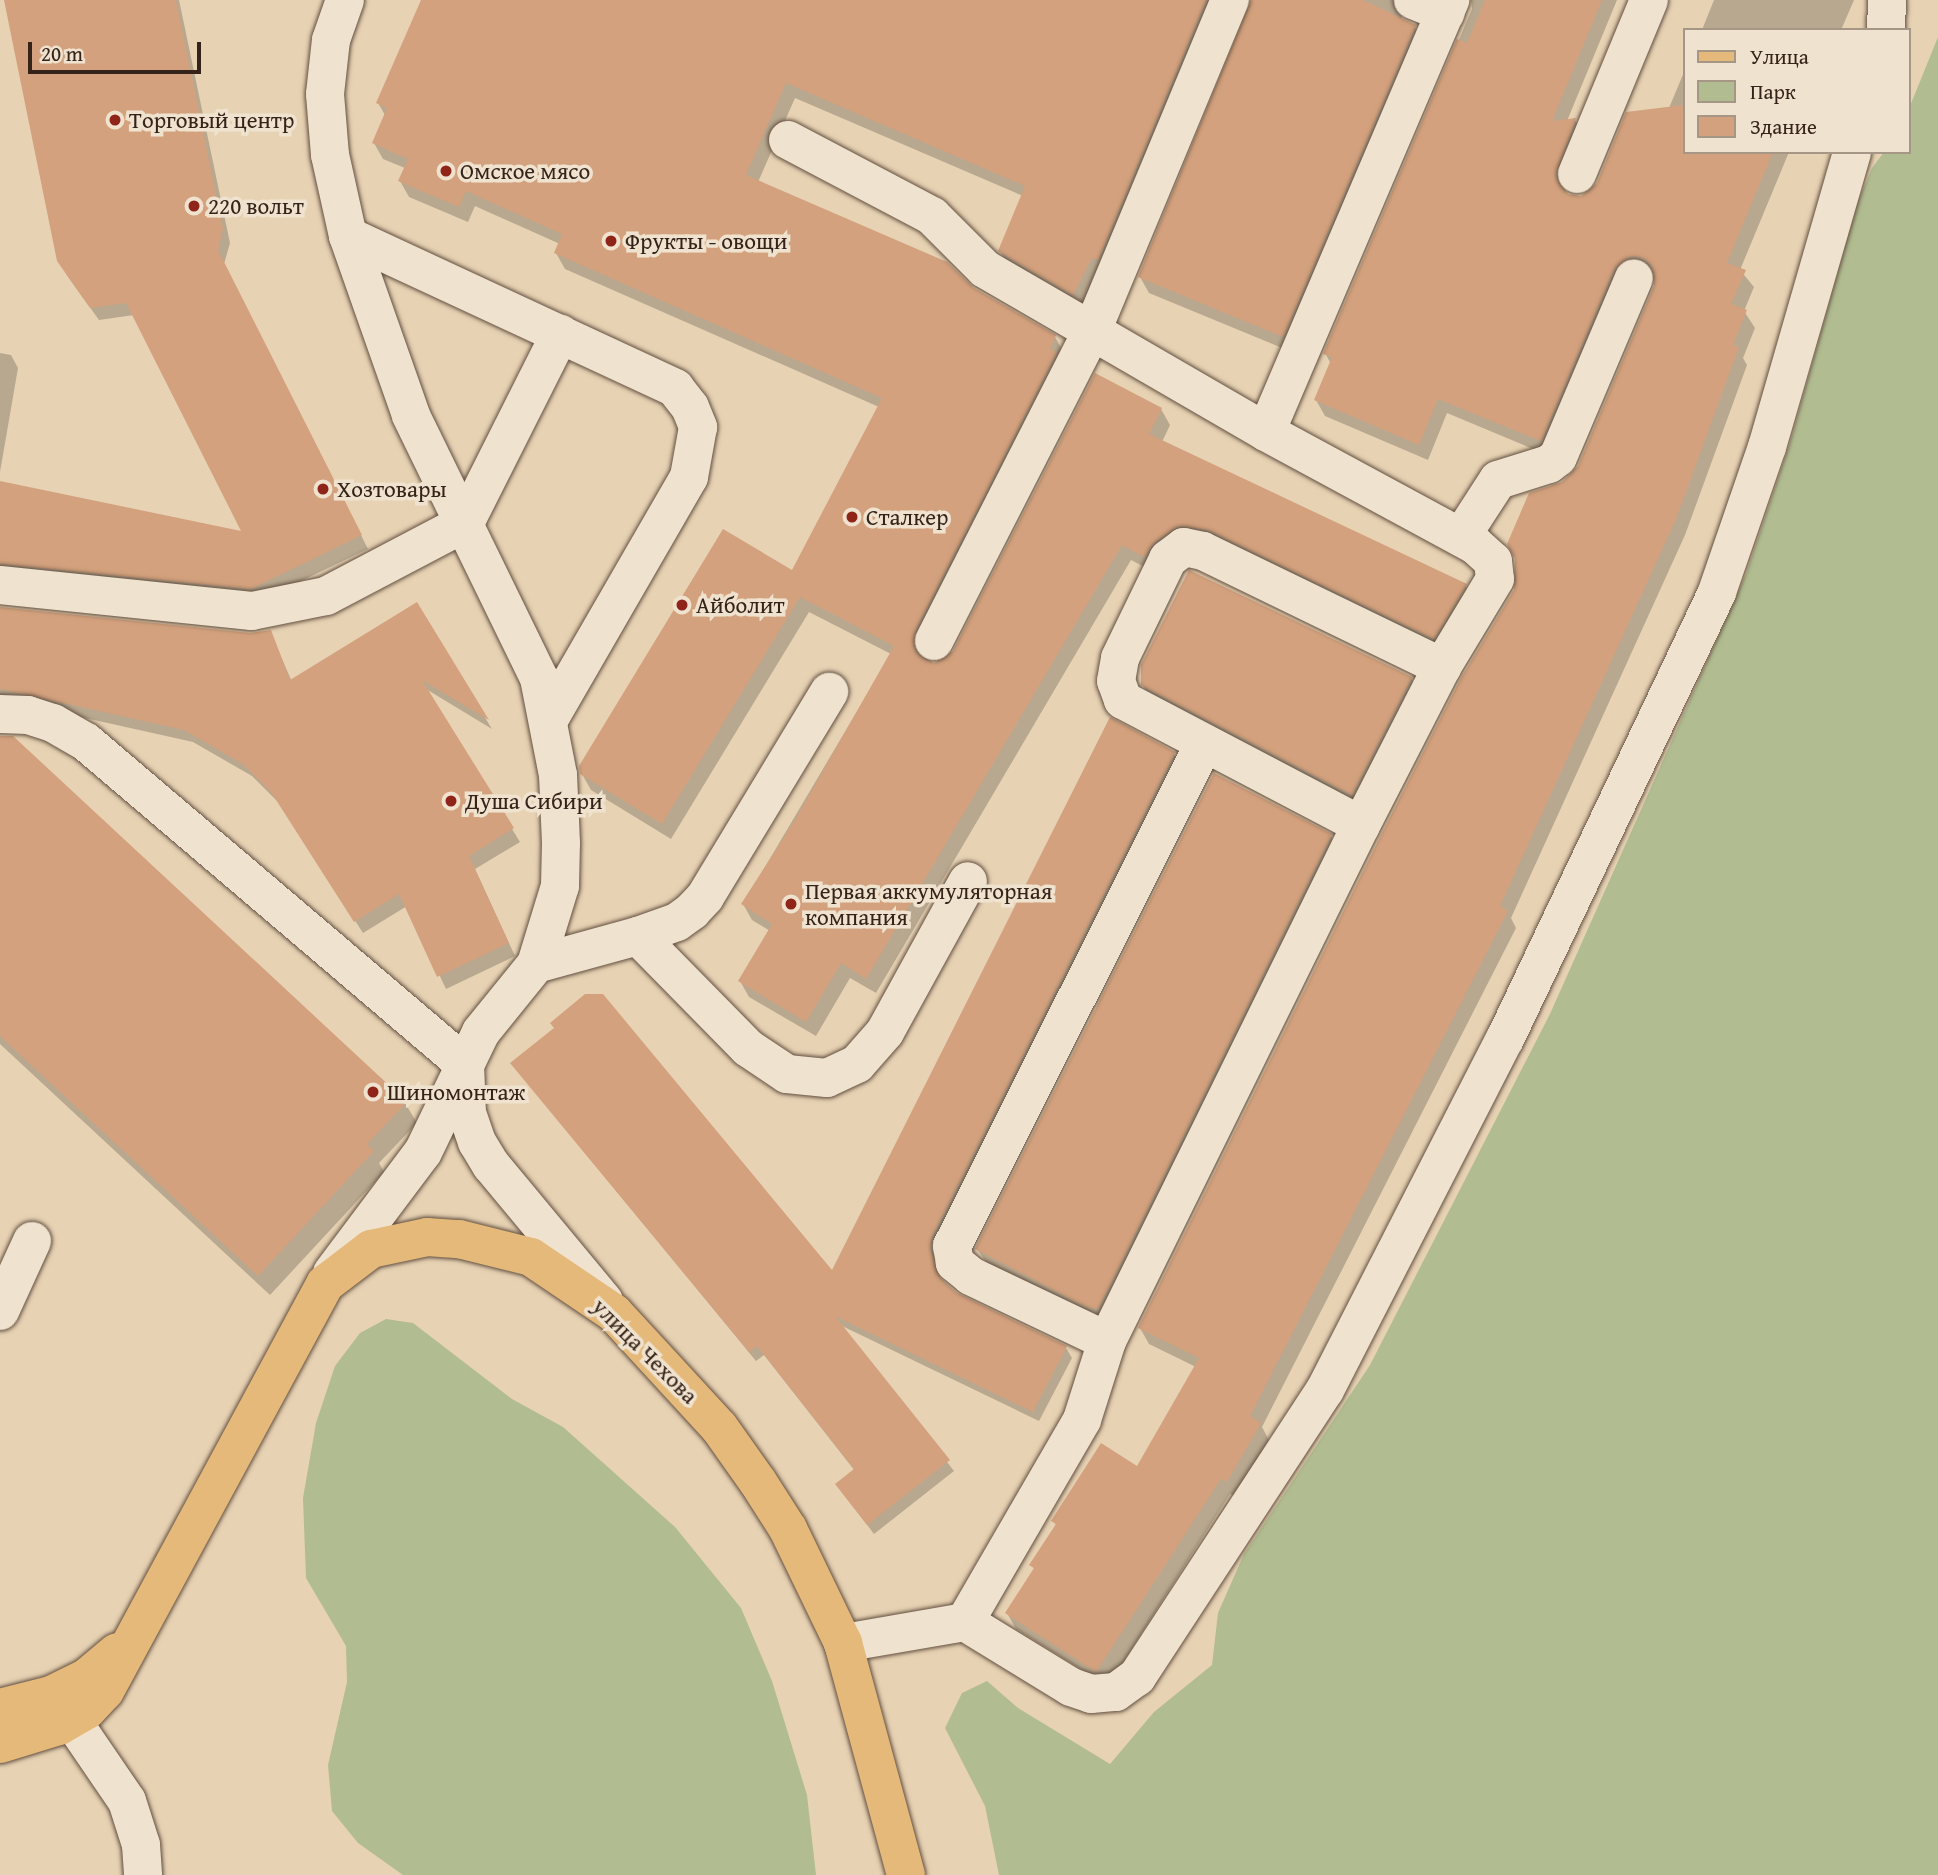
<!DOCTYPE html>
<meta charset="utf-8">
<style>
body{margin:0}
#map{position:relative;width:1938px;height:1875px;overflow:hidden;background:#e7d2b3;font-family:"Gentium Book Plus",serif}
div>[style]{position:absolute}
.green>*{inset:0;background:#b1bd90}
.shadow>*{inset:0;background:#0003}
.building>*{inset:0;background:#d3a17d}
.roads{filter:drop-shadow(0 0 2px #624f40) drop-shadow(0 0 2px #624f40)}
.minor>*{height:38px;margin:-19px;padding:0 19px;transform-origin:19px;border-radius:19px;background:#efe2ce}
.major>*{height:38px;margin:-19px;padding:0 19px;transform-origin:19px;border-radius:19px;background:#e4b97a}
.dots>*{width:19px;height:19px;translate:-50% -50%;box-sizing:border-box;border:4px solid #efe2ce;border-radius:50%}
span{translate:-50% -50%;white-space:nowrap;text-align:center;line-height:1.15;-webkit-text-stroke:7px #efe2ce;paint-order:stroke}
.poi-label{font-size:23px;color:#352319}
.left{translate:0 -50%;text-align:left}
.street-label{font-size:23px;color:#352319}
.legend{position:absolute;left:1683px;top:28px;width:228px;height:126px;box-sizing:border-box;background:#efe2ce;border:2px solid #a59686;margin:0;padding:9px 12px;list-style:none;font-size:21px;color:#352319}
.legend li{display:flex;align-items:center;gap:14px;height:35px}
.legend b{width:35px;border:2px solid #a59686}
.scale{position:absolute;left:28px;top:42px;width:173px;height:32px;box-sizing:border-box;border:4px solid #352319;border-top:0;padding-left:9px;font-size:21px;line-height:24px;white-space:nowrap;color:#352319;-webkit-text-stroke:5px #efe2ce;paint-order:stroke}
</style>
<div id="map">
<div class="green">
<div style="clip-path:polygon(1938px 37px,1938px 1875px,999px 1875px,985px 1806px,945px 1728px,962px 1693px,987px 1681px,1018px 1708px,1110px 1764px,1154px 1712px,1212px 1665px,1218px 1613px,1244px 1554px,1370px 1365px,1550px 1014px,1746px 574px,1790px 443px,1857px 204px,1872px 168px,1884px 152px,1908px 152px,1908px 111px)"></div>
<div style="clip-path:polygon(386px 1319px,413px 1323px,512px 1399px,563px 1427px,675px 1527px,741px 1608px,772px 1681px,807px 1795px,816px 1875px,403px 1875px,358px 1843px,332px 1811px,328px 1765px,347px 1682px,346px 1646px,306px 1578px,303px 1498px,316px 1423px,335px 1366px,360px 1333px)"></div>
</div>
<div class="shadow">
<div style="clip-path:polygon(5px 0,179px 0,230px 243px,224px 264px,368px 549px,259px 601px,0 580px,0 482px,244px 533px,134px 315px,99px 320px,66px 274px)"></div>
<div style="clip-path:polygon(423px 0,1228px 0,1082px 310px,1009px 267px,1000px 251px,1023px 196px,795px 98px,758px 182px,973px 289px,1055px 337px,1064px 353px,921px 659px,936px 665px,955px 652px,1161px 409px,1170px 425px,1162px 442px,1465px 585px,1474px 601px,1443px 654px,1218px 545px,1154px 572px,1131px 560px,876px 993px,850px 978px,816px 1036px,749px 997px,740px 981px,770px 931px,752px 920px,743px 904px,891px 654px,809px 612px,671px 839px,591px 790px,582px 774px,793px 573px,879px 407px,565px 269px,556px 253px,560px 244px,475px 206px,468px 222px,409px 197px,400px 181px,405px 168px,383px 159px,374px 143px,385px 115px,378px 103px)"></div>
<div style="clip-path:polygon(1253px 0,1411px 0,1401px 8px,1402px 19px,1414px 26px,1424px 42px,1292px 352px,1149px 293px,1140px 277px)"></div>
<div style="clip-path:polygon(1471px 0,1617px 0,1567px 121px,1575px 120px,1584px 136px,1564px 191px,1567px 195px,1581px 197px,1598px 184px,1669px 108px,1684px 72px,1684px 152px,1789px 152px,1740px 270px,1754px 287px,1744px 311px,1755px 328px,1743px 358px,1747px 365px,1685px 535px,1511px 918px,1516px 928px,1262px 1427px,1269px 1440px,1236px 1497px,1230px 1494px,1108px 1686px,1016px 1629px,1007px 1613px,1035px 1570px,1032px 1565px,1056px 1525px,1054px 1521px,1137px 1468px,1196px 1367px,1149px 1344px,1140px 1328px,1515px 591px,1563px 483px,1580px 467px,1656px 287px,1655px 278px,1642px 271px,1550px 456px,1447px 413px,1428px 460px,1325px 416px,1316px 400px,1331px 364px,1325px 353px,1472px 9px)"></div>
<div style="clip-path:polygon(1714px 0,1854px 0,1841px 30px,1702px 30px)"></div>
<div style="clip-path:polygon(0 353px,11px 355px,18px 368px,0 472px)"></div>
<div style="clip-path:polygon(416px 605px,492px 729px,426px 689px,520px 842px,475px 869px,515px 956px,446px 989px,407px 906px,363px 933px,281px 805px,252px 776px,193px 742px,0 699px,0 609px,250px 635px,270px 631px,292px 682px)"></div>
<div style="clip-path:polygon(1411px 678px,1417px 688px,1357px 804px,1148px 694px,1142px 684px)"></div>
<div style="clip-path:polygon(0 736px,405px 1103px,417px 1123px,379px 1163px,384px 1172px,270px 1295px,0 1044px)"></div>
<div style="clip-path:polygon(1174px 754px,1180px 764px,937px 1248px,938px 1275px,956px 1294px,1066px 1348px,1072px 1358px,1039px 1421px,840px 1325px,954px 1471px,874px 1534px,837px 1485px,855px 1471px,764px 1355px,756px 1361px,512px 1064px,832px 1274px)"></div>
<div style="clip-path:polygon(1331px 836px,1336px 845px,1104px 1318px,990px 1267px,977px 1249px)"></div>
</div>
<div class="building">
<div style="clip-path:polygon(4px 0,176px 0,223px 229px,218px 250px,362px 535px,251px 589px,0 564px,0 481px,241px 531px,126px 303px,90px 308px,57px 261px)"></div>
<div style="clip-path:polygon(421px 0,1206px 0,1098px 260px,1092px 258px,1073px 295px,998px 251px,1025px 186px,786px 83px,746px 175px,947px 262px,974px 288px,1056px 335px,1050px 349px,1057px 352px,915px 631px,915px 652px,934px 663px,953px 651px,1095px 373px,1162px 408px,1149px 434px,1467px 584px,1434px 639px,1208px 530px,1179px 526px,1155px 542px,1144px 557px,1122px 545px,866px 979px,841px 963px,806px 1022px,738px 981px,772px 924px,741px 904px,795px 820px,894px 646px,800px 597px,662px 824px,580px 774px,579px 766px,723px 529px,792px 570px,882px 398px,554px 253px,562px 234px,466px 191px,459px 207px,398px 181px,408px 159px,372px 143px,387px 108px,376px 103px)"></div>
<div style="clip-path:polygon(1251px 0,1363px 0,1416px 25px,1283px 337px,1138px 277px)"></div>
<div style="clip-path:polygon(1485px 0,1602px 0,1552px 121px,1576px 118px,1555px 176px,1568px 194px,1581px 196px,1597px 183px,1626px 112px,1684px 105px,1684px 152px,1773px 152px,1727px 263px,1746px 270px,1731px 304px,1747px 310px,1733px 345px,1739px 347px,1676px 519px,1500px 906px,1508px 911px,1250px 1416px,1261px 1423px,1227px 1482px,1221px 1479px,1096px 1672px,1005px 1613px,1034px 1568px,1029px 1565px,1056px 1524px,1051px 1521px,1101px 1443px,1137px 1466px,1199px 1358px,1138px 1328px,1381px 835px,1461px 678px,1514px 590px,1515px 559px,1507px 544px,1529px 493px,1562px 482px,1578px 466px,1654px 286px,1652px 265px,1643px 258px,1631px 256px,1614px 269px,1541px 441px,1438px 399px,1419px 445px,1314px 400px,1332px 357px,1323px 354px,1457px 39px,1467px 43px)"></div>
<div style="clip-path:polygon(1189px 570px,1412px 677px,1352px 795px,1141px 685px,1141px 665px)"></div>
<div style="clip-path:polygon(417px 602px,489px 720px,422px 680px,514px 828px,469px 856px,509px 943px,437px 977px,399px 894px,354px 922px,271px 792px,243px 764px,184px 730px,0 689px,0 607px,250px 633px,271px 630px,290px 680px)"></div>
<div style="clip-path:polygon(1110px 717px,1175px 752px,932px 1236px,930px 1249px,941px 1279px,957px 1293px,1067px 1346px,1033px 1412px,835px 1316px,950px 1460px,867px 1525px,835px 1484px,854px 1469px,757px 1346px,749px 1352px,510px 1063px,554px 1028px,550px 1023px,585px 994px,603px 994px,832px 1270px)"></div>
<div style="clip-path:polygon(0 736px,13px 736px,407px 1102px,367px 1144px,374px 1151px,258px 1276px,0 1036px)"></div>
<div style="clip-path:polygon(1214px 773px,1332px 834px,1098px 1309px,1087px 1307px,975px 1249px)"></div>
</div>
<div class="roads">
<div class="minor">
<div style="left:1413px;top:0;width:35px;rotate:22deg"></div>
<div style="left:1886px;top:30px;width:30px;rotate:-88deg"></div>
<div style="left:788px;top:140px;width:163px;rotate:27.8deg"></div>
<div style="left:932px;top:216px;width:75px;rotate:45deg"></div>
<div style="left:985px;top:269px;width:325px;rotate:30.1deg"></div>
<div style="left:1266px;top:432px;width:238px;rotate:28.4deg"></div>
<div style="left:1475px;top:545px;width:24px;rotate:42deg"></div>
<div style="left:1493px;top:561px;width:18px;rotate:84deg"></div>
<div style="left:1495px;top:579px;width:103px;rotate:121.1deg"></div>
<div style="left:1442px;top:667px;width:178px;rotate:117.1deg"></div>
<div style="left:1361px;top:825px;width:575px;rotate:116.21deg"></div>
<div style="left:1107px;top:1341px;width:83px;rotate:107.6deg"></div>
<div style="left:1082px;top:1420px;width:233px;rotate:120.1deg"></div>
<div style="left:965px;top:1622px;width:124px;rotate:170.2deg"></div>
<div style="left:1577px;top:174px;width:188px;rotate:-67.5deg"></div>
<div style="left:348px;top:236px;width:361px;rotate:24.9deg"></div>
<div style="left:675px;top:388px;width:24px;rotate:52deg"></div>
<div style="left:690px;top:407px;width:22px;rotate:68deg"></div>
<div style="left:698px;top:427px;width:51px;rotate:100.2deg"></div>
<div style="left:689px;top:477px;width:278px;rotate:120deg"></div>
<div style="left:1266px;top:432px;width:470px;rotate:-66.9deg"></div>
<div style="left:1461px;top:537px;width:68px;rotate:-57deg"></div>
<div style="left:1498px;top:480px;width:53px;rotate:-17.4deg"></div>
<div style="left:1549px;top:464px;width:11px;rotate:-38deg"></div>
<div style="left:1558px;top:457px;width:194px;rotate:-67deg"></div>
<div style="left:0;top:585px;width:253px;rotate:5.9deg"></div>
<div style="left:252px;top:611px;width:76px;rotate:-11.5deg"></div>
<div style="left:326px;top:596px;width:157px;rotate:-27.7deg"></div>
<div style="left:465px;top:523px;width:212px;rotate:-63.3deg"></div>
<div style="left:934px;top:641px;width:348px;rotate:-63deg"></div>
<div style="left:1092px;top:331px;width:359px;rotate:-67.4deg"></div>
<div style="left:0;top:714px;width:28px;rotate:2deg"></div>
<div style="left:28px;top:715px;width:26px;rotate:18deg"></div>
<div style="left:53px;top:723px;width:38px;rotate:30deg"></div>
<div style="left:86px;top:742px;width:497px;rotate:40.4deg"></div>
<div style="left:465px;top:1064px;width:49px;rotate:87.7deg"></div>
<div style="left:467px;top:1113px;width:31px;rotate:71deg"></div>
<div style="left:477px;top:1142px;width:27px;rotate:59deg"></div>
<div style="left:491px;top:1165px;width:177px;rotate:50.3deg"></div>
<div style="left:1361px;top:825px;width:269px;rotate:-152.3deg"></div>
<div style="left:1123px;top:700px;width:20px;rotate:-110deg"></div>
<div style="left:1116px;top:681px;width:23px;rotate:-80deg"></div>
<div style="left:1120px;top:658px;width:110px;rotate:-64.1deg"></div>
<div style="left:1168px;top:559px;width:20px;rotate:-37deg"></div>
<div style="left:1184px;top:547px;width:19px;rotate:12deg"></div>
<div style="left:1203px;top:551px;width:266px;rotate:25.9deg"></div>
<div style="left:638px;top:936px;width:157px;rotate:45.5deg"></div>
<div style="left:748px;top:1048px;width:47px;rotate:33.7deg"></div>
<div style="left:787px;top:1074px;width:40px;rotate:5.7deg"></div>
<div style="left:827px;top:1078px;width:33px;rotate:-25deg"></div>
<div style="left:857px;top:1064px;width:43px;rotate:-48.8deg"></div>
<div style="left:885px;top:1032px;width:172px;rotate:-61.2deg"></div>
<div style="left:536px;top:964px;width:106px;rotate:-15.4deg"></div>
<div style="left:638px;top:936px;width:41px;rotate:-19.7deg"></div>
<div style="left:677px;top:922px;width:19px;rotate:-36deg"></div>
<div style="left:692px;top:911px;width:19px;rotate:-47deg"></div>
<div style="left:705px;top:897px;width:240px;rotate:-58.8deg"></div>
<div style="left:332px;top:1273px;width:151px;rotate:-53.1deg"></div>
<div style="left:423px;top:1152px;width:133px;rotate:-64.2deg"></div>
<div style="left:481px;top:1032px;width:87px;rotate:-51deg"></div>
<div style="left:536px;top:964px;width:82px;rotate:-72.9deg"></div>
<div style="left:560px;top:886px;width:43px;rotate:-88.7deg"></div>
<div style="left:561px;top:843px;width:68px;rotate:-92.5deg"></div>
<div style="left:558px;top:775px;width:99px;rotate:-101.1deg"></div>
<div style="left:539px;top:678px;width:292px;rotate:-116deg"></div>
<div style="left:411px;top:415px;width:190px;rotate:-109.4deg"></div>
<div style="left:348px;top:236px;width:83px;rotate:-102.5deg"></div>
<div style="left:330px;top:155px;width:61px;rotate:-94.7deg"></div>
<div style="left:325px;top:94px;width:54px;rotate:-83.7deg"></div>
<div style="left:331px;top:40px;width:42px;rotate:-70.7deg"></div>
<div style="left:0;top:1311px;width:77px;rotate:-65.4deg"></div>
<div style="left:1107px;top:1341px;width:151px;rotate:-154.5deg"></div>
<div style="left:971px;top:1276px;width:21px;rotate:-141deg"></div>
<div style="left:955px;top:1263px;width:17px;rotate:-100deg"></div>
<div style="left:952px;top:1246px;width:559px;rotate:-63.34deg"></div>
<div style="left:965px;top:1622px;width:124px;rotate:31.5deg"></div>
<div style="left:1071px;top:1687px;width:21px;rotate:19deg"></div>
<div style="left:1091px;top:1694px;width:25px;rotate:-5deg"></div>
<div style="left:1116px;top:1692px;width:26px;rotate:-36deg"></div>
<div style="left:1137px;top:1677px;width:343px;rotate:-56.8deg"></div>
<div style="left:1325px;top:1390px;width:394px;rotate:-62.9deg"></div>
<div style="left:1505px;top:1039px;width:495px;rotate:-64.6deg"></div>
<div style="left:1717px;top:592px;width:153px;rotate:-71deg"></div>
<div style="left:1767px;top:447px;width:307px;rotate:-73.9deg"></div>
<div style="left:71px;top:1719px;width:99px;rotate:55.7deg"></div>
<div style="left:127px;top:1801px;width:46px;rotate:72.3deg"></div>
<div style="left:141px;top:1845px;width:30px;rotate:86deg"></div>
</div>
<div class="major">
<div style="left:0;top:1708px;width:53px;rotate:-14.3deg"></div>
<div style="left:51px;top:1695px;width:39px;rotate:-26deg"></div>
<div style="left:86px;top:1678px;width:40px;rotate:-40deg"></div>
<div style="left:0;top:1744px;width:62px;rotate:-17deg"></div>
<div style="left:59px;top:1726px;width:32px;rotate:-30deg"></div>
<div style="left:87px;top:1710px;width:26px;rotate:-47deg"></div>
<div style="left:105px;top:1691px;width:463px;rotate:-61.6deg"></div>
<div style="left:325px;top:1284px;width:58px;rotate:-37.3deg"></div>
<div style="left:371px;top:1249px;width:57px;rotate:-12.1deg"></div>
<div style="left:427px;top:1237px;width:32px;rotate:4deg"></div>
<div style="left:459px;top:1239px;width:74px;rotate:14deg"></div>
<div style="left:531px;top:1257px;width:100px;rotate:34deg"></div>
<div style="left:614px;top:1313px;width:155px;rotate:47.4deg"></div>
<div style="left:719px;top:1427px;width:67px;rotate:54.7deg"></div>
<div style="left:758px;top:1482px;width:56px;rotate:57.4deg"></div>
<div style="left:788px;top:1529px;width:127px;rotate:64.2deg"></div>
<div style="left:843px;top:1643px;width:240px;rotate:74.8deg"></div>
</div>
</div>
<div class="dots">
<div style="left:115px;top:120px;background:#8f2418"></div>
<div style="left:446px;top:171px;background:#8f2418"></div>
<div style="left:194px;top:206px;background:#8f2418"></div>
<div style="left:611px;top:241px;background:#8f2418"></div>
<div style="left:323px;top:489px;background:#8f2418"></div>
<div style="left:852px;top:517px;background:#8f2418"></div>
<div style="left:682px;top:605px;background:#8f2418"></div>
<div style="left:451px;top:801px;background:#8f2418"></div>
<div style="left:791px;top:904px;background:#8f2418"></div>
<div style="left:373px;top:1092px;background:#8f2418"></div>
</div>
<div class="poi-label">
<span class="left" style="left:129px;top:120px">Торговый центр</span>
<span class="left" style="left:460px;top:171px">Омское мясо</span>
<span class="left" style="left:208px;top:206px">220 вольт</span>
<span class="left" style="left:625px;top:241px">Фрукты - овощи</span>
<span class="left" style="left:337px;top:489px">Хозтовары</span>
<span class="left" style="left:866px;top:517px">Сталкер</span>
<span class="left" style="left:696px;top:605px">Айболит</span>
<span class="left" style="left:465px;top:801px">Душа Сибири</span>
<span class="left" style="left:805px;top:904px">Первая аккумуляторная<br>компания</span>
<span class="left" style="left:387px;top:1092px">Шиномонтаж</span>
</div>
<div class="street-label">
<span style="left:645px;top:1351px;rotate:45deg">улица Чехова</span>
</div>
<ul class="legend">
<li><b style="height:9px;background:#e4b97a"></b>Улица</li>
<li><b style="height:19px;background:#b1bd90"></b>Парк</li>
<li><b style="height:19px;background:#d3a17d"></b>Здание</li>
</ul>
<div class="scale">20 m</div>
</div>
